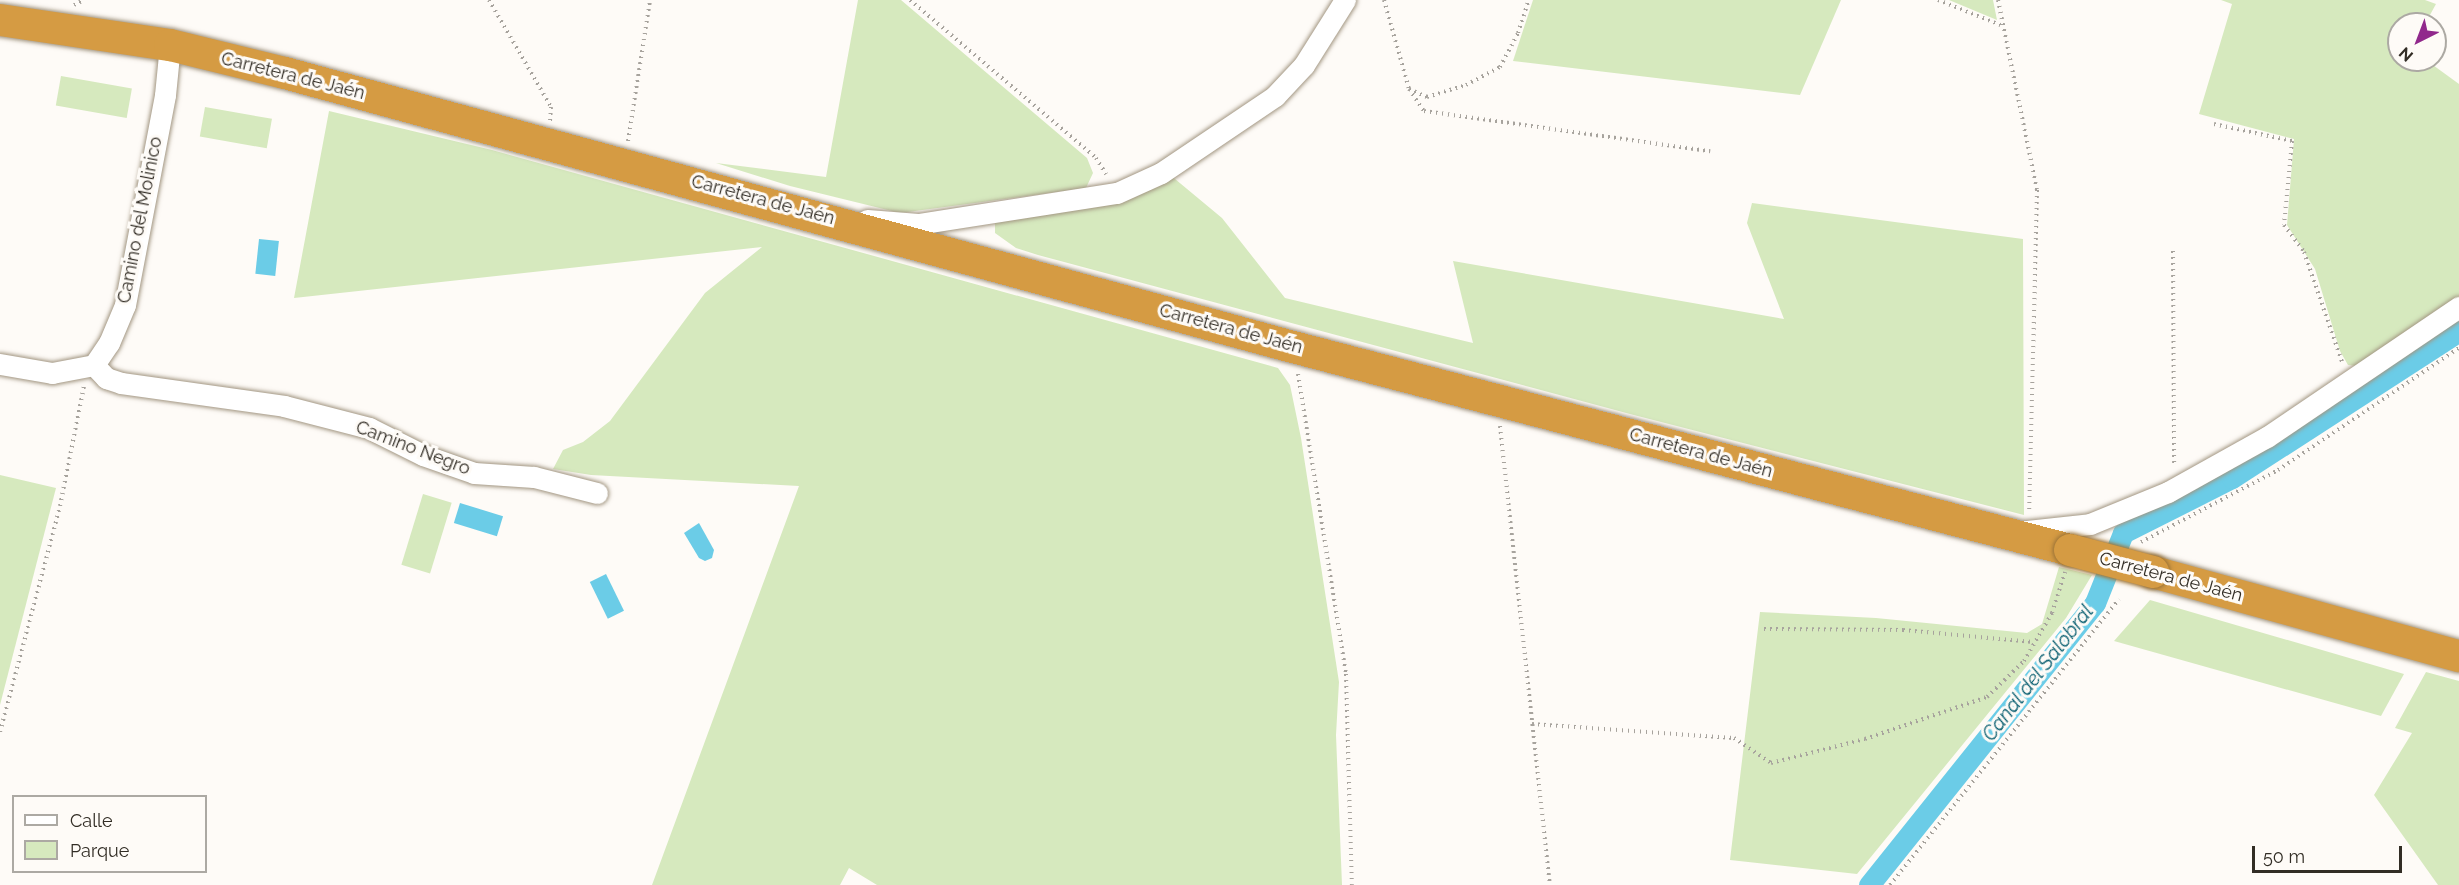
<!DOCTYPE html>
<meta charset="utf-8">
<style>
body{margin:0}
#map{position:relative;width:2459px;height:885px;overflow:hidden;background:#fefbf7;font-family:Raleway,sans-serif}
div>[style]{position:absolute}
.green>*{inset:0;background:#d6e9be;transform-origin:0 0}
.water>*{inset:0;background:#6bcce7;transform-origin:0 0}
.canal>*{height:21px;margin:-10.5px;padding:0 10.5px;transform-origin:10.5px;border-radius:10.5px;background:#6bcce7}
.path>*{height:4px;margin-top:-2px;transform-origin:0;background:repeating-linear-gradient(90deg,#a7a39d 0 1.5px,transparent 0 6px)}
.roads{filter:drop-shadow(0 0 2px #a29682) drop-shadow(0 0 2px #a29682)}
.minor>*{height:21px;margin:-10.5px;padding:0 10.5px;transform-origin:10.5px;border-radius:10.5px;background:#fff}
.highway>*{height:32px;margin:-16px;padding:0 16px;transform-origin:16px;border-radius:16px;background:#d59b43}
.bridges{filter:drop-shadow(0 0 2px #9c7438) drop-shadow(0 0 2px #9c7438)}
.highway-bridge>*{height:32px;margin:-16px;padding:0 16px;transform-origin:16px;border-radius:16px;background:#d59b43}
span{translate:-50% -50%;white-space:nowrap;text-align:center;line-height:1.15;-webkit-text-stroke:6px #fefbf7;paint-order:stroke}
.street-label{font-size:18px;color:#322d25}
.water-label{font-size:20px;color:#085e70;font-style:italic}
.legend{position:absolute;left:12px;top:795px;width:195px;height:78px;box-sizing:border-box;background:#fefbf7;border:2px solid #aca9a3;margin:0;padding:8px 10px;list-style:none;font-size:18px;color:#322d25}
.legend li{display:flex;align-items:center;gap:12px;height:30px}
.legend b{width:30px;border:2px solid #aca9a3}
.north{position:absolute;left:2387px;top:12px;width:60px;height:60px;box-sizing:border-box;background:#fefbf7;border:2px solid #aca9a3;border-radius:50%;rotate:222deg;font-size:16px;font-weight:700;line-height:24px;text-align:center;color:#322d25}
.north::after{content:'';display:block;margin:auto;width:21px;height:27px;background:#91288c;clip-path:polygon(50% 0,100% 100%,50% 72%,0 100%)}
.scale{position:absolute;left:2252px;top:846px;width:150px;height:27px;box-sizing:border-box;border:3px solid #322d25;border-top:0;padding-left:8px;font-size:18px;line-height:21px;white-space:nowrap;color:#322d25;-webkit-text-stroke:4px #fefbf7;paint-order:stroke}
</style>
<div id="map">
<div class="green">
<div style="clip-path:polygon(858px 0,901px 0,1087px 158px,1093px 173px,1086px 188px,900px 213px,790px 186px,716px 163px,826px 177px)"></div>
<div style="clip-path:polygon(1533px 0,1841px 0,1800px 95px,1513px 61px)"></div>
<div style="clip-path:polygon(1949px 0,1993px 0,1997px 20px)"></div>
<div style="clip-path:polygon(2221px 0,2425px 0,2436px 4px,2425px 24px,2399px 24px,2399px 60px,2426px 60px,2459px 84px,2459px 300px,2358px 366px,2348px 365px,2340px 351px,2315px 269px,2287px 225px,2294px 139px,2199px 114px,2232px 4px)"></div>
<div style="left:61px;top:76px;width:72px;height:30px;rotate:10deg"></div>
<div style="left:205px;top:107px;width:68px;height:30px;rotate:10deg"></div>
<div style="clip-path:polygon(329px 111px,492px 150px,1278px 368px,1290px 385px,1301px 438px,1339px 682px,1336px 735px,1342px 885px,877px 885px,849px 868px,840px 885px,652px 885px,799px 486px,591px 475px,553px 469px,563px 450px,583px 442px,610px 421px,705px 293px,762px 247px,294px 298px)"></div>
<div style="clip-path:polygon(1169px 174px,1222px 218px,1285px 298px,1473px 343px,1453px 261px,1784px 319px,1747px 223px,1752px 203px,2023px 239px,2024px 515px,1630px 414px,1038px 255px,1016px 248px,995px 233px,995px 221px)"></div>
<div style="clip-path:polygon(0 475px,56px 488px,0 705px)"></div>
<div style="left:423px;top:494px;width:30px;height:74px;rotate:17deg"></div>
<div style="clip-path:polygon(2059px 567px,2092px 575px,2066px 618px,1857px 874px,1730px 860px,1760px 612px,1876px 618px,2027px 633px,2042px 624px)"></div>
<div style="clip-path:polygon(2150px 600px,2404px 674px,2381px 716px,2114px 641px)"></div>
<div style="clip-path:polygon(2426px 672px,2459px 681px,2459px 885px,2438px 885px,2374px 795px,2412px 733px,2395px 728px)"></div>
</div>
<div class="water">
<div style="left:259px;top:239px;width:20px;height:35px;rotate:6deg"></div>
<div style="left:460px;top:503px;width:45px;height:21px;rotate:17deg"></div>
<div style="clip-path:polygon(699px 523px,714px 550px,712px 558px,705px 561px,699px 558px,684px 533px)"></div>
<div style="left:606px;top:574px;width:41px;height:18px;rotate:64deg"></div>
</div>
<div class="canal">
<div style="left:1869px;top:885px;width:361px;rotate:-51.3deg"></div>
<div style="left:2095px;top:603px;width:75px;rotate:-68.2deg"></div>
<div style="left:2123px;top:533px;width:122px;rotate:-26.8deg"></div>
<div style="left:2232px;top:478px;width:270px;rotate:-32.9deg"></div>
</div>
<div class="path">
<div style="left:489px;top:0;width:124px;rotate:59.9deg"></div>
<div style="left:551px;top:107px;width:14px;rotate:94deg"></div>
<div style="left:910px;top:0;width:244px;rotate:40.3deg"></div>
<div style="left:1096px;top:158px;width:19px;rotate:58deg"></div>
<div style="left:1384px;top:0;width:92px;rotate:74.3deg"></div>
<div style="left:1409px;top:89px;width:20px;rotate:24deg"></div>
<div style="left:1427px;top:97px;width:41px;rotate:-17.1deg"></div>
<div style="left:1466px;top:85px;width:38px;rotate:-28deg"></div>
<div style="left:1500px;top:67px;width:38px;rotate:-62deg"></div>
<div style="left:1518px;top:33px;width:35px;rotate:-72deg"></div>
<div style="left:1938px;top:0;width:70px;rotate:21.8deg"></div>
<div style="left:1998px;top:0;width:194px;rotate:78.4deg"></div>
<div style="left:2037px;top:190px;width:321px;rotate:91.4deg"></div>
<div style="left:74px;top:5px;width:11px;rotate:-27deg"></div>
<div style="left:1409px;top:89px;width:27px;rotate:56deg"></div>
<div style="left:1424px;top:111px;width:289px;rotate:8deg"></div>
<div style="left:2214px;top:124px;width:80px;rotate:12.3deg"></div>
<div style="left:2292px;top:141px;width:84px;rotate:95.4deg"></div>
<div style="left:2284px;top:225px;width:34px;rotate:53deg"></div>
<div style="left:2304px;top:252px;width:116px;rotate:70.9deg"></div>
<div style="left:628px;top:141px;width:143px;rotate:-81.1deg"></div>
<div style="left:2173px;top:251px;width:215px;rotate:89.7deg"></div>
<div style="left:1298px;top:374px;width:304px;rotate:80.9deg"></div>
<div style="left:1346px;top:674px;width:211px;rotate:88.4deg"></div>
<div style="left:1500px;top:426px;width:462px;rotate:83.8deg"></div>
<div style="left:2141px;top:542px;width:155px;rotate:-27.7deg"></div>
<div style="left:2278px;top:470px;width:218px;rotate:-34deg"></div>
<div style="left:1764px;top:629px;width:139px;rotate:0.4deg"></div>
<div style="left:1903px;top:630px;width:131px;rotate:5.3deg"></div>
<div style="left:1532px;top:724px;width:202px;rotate:4deg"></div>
<div style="left:1734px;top:738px;width:45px;rotate:34deg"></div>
<div style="left:1771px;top:763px;width:97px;rotate:-14.3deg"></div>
<div style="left:1865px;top:739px;width:129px;rotate:-19deg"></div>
<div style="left:1987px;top:697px;width:52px;rotate:-44.2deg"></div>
<div style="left:2024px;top:661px;width:56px;rotate:-59.7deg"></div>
<div style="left:2052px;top:613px;width:43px;rotate:-72.4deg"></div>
<div style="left:0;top:732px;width:234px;rotate:-75.1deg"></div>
<div style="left:60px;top:506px;width:122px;rotate:-78.7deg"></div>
<div style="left:1890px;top:885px;width:366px;rotate:-51.3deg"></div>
</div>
<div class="roads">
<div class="minor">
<div style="left:867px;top:220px;width:51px;rotate:4.5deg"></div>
<div style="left:918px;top:224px;width:201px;rotate:-8.9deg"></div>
<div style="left:1117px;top:193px;width:48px;rotate:-24.4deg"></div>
<div style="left:1161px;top:173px;width:138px;rotate:-34deg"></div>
<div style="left:1275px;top:96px;width:42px;rotate:-46.9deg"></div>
<div style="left:1304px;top:65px;width:77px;rotate:-57.8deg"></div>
<div style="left:0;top:364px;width:53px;rotate:9.8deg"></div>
<div style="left:52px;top:373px;width:43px;rotate:-10.8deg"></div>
<div style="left:94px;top:365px;width:27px;rotate:-56deg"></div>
<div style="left:109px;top:343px;width:41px;rotate:-67.2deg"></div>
<div style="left:125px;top:305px;width:214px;rotate:-79.2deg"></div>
<div style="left:165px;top:95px;width:50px;rotate:-84.3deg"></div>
<div style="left:94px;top:365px;width:18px;rotate:47deg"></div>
<div style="left:106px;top:378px;width:16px;rotate:18deg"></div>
<div style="left:121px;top:383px;width:165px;rotate:8deg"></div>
<div style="left:284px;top:406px;width:88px;rotate:14.5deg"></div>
<div style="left:369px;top:428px;width:60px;rotate:26.6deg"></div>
<div style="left:423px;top:455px;width:54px;rotate:19.4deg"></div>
<div style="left:474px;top:473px;width:60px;rotate:3.8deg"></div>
<div style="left:534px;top:477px;width:65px;rotate:14.3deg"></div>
<div style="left:2018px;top:532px;width:72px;rotate:-6.3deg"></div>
<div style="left:2090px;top:524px;width:84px;rotate:-22.3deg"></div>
<div style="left:2168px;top:492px;width:113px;rotate:-29.1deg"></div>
<div style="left:2267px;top:437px;width:232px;rotate:-34.1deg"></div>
</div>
<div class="highway">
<div style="left:0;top:20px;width:172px;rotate:8.4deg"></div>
<div style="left:170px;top:45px;width:118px;rotate:13.7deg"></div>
<div style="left:285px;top:73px;width:1045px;rotate:15.21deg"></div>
<div style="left:1293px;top:347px;width:803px;rotate:14.64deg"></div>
<div style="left:2153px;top:572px;width:317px;rotate:15.4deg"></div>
</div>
</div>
<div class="bridges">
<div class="highway-bridge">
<div style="left:2070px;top:550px;width:86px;rotate:14.8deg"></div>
</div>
</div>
<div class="street-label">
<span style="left:293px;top:76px;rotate:14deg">Carretera de Jaén</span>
<span style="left:763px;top:200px;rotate:15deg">Carretera de Jaén</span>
<span style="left:140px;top:220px;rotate:-79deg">Camino del Molinico</span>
<span style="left:1231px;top:329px;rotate:15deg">Carretera de Jaén</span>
<span style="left:413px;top:448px;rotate:21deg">Camino Negro</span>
<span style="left:1701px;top:453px;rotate:15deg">Carretera de Jaén</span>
<span style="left:2171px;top:577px;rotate:15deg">Carretera de Jaén</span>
</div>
<div class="water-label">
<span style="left:2038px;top:673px;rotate:-52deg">Canal del Salobral</span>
</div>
<ul class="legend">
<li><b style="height:8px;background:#fff"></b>Calle</li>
<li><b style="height:16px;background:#d6e9be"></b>Parque</li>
</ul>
<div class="north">N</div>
<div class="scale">50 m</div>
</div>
